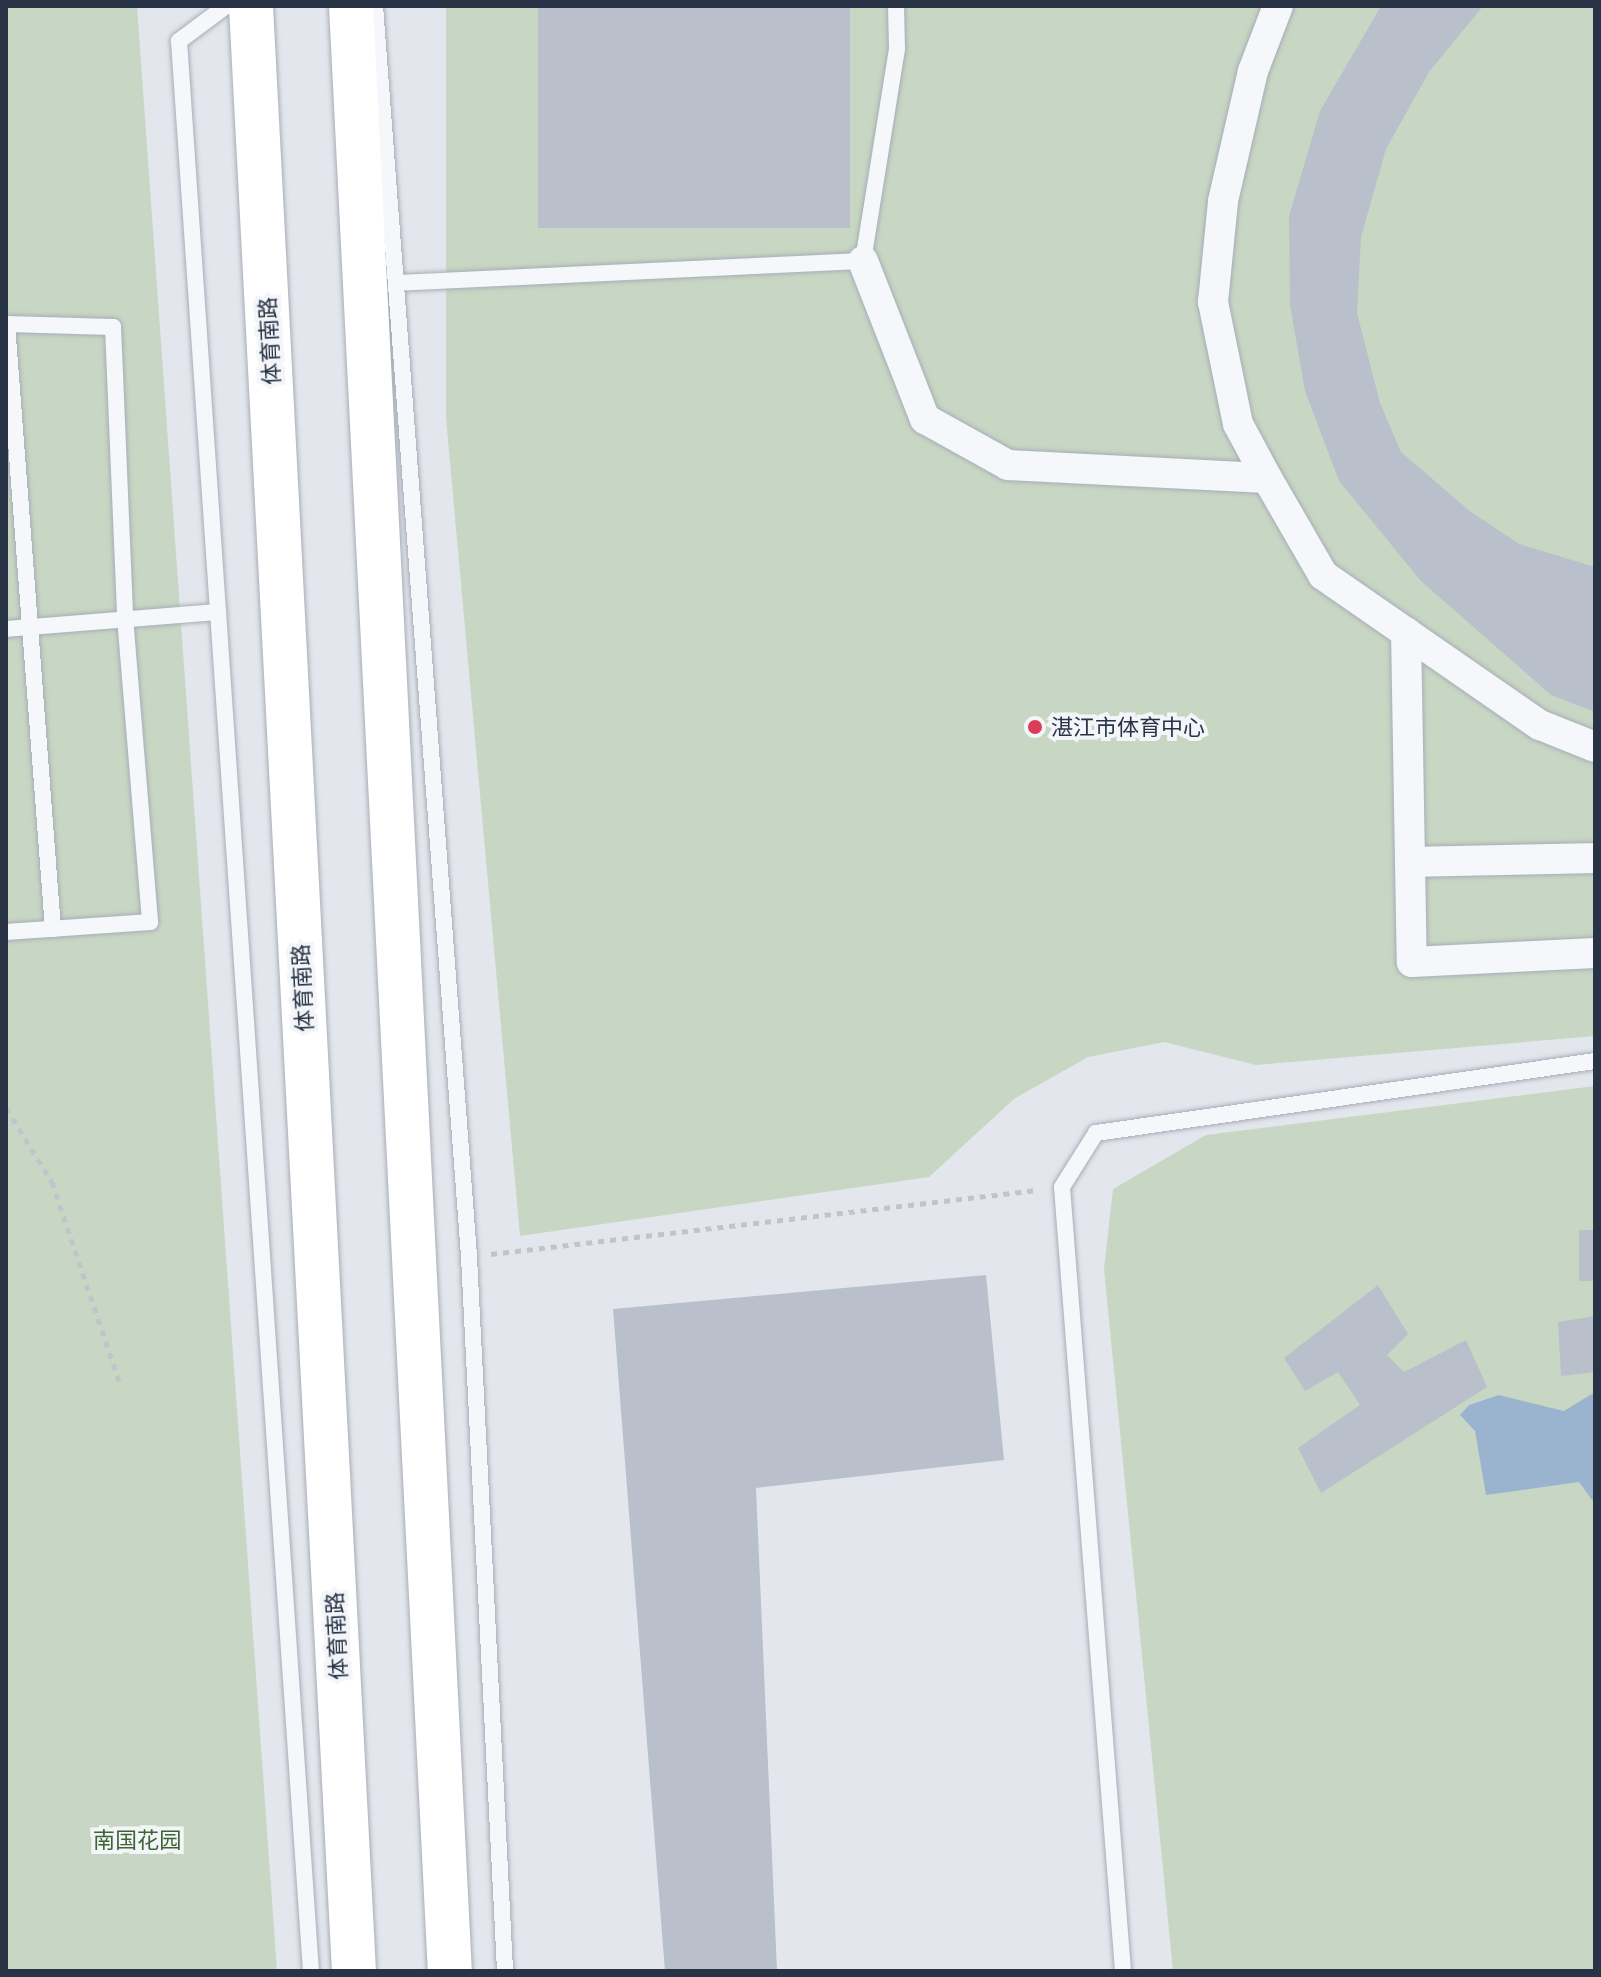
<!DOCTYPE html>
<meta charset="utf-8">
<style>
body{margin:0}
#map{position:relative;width:1601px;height:1977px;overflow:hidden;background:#e3e6ec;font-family:Barlow,"Noto Sans SC",sans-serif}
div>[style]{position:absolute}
.green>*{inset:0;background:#c8d7c3}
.water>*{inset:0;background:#9ab4cf}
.building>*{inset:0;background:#b9bfcb;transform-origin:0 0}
.path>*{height:5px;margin-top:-2.5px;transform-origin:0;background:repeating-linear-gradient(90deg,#c0c4cb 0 6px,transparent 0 12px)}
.roads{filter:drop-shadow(0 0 2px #a7adb7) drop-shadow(0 0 2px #a7adb7)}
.service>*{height:16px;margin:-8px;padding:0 8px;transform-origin:8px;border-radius:8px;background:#f6f7fa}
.minor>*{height:30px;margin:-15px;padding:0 15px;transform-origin:15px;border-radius:15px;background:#f6f7fa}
.primary>*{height:44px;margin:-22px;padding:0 22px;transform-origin:22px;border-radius:22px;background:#fff}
.dots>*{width:22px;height:22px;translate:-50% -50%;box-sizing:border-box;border:4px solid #f3f5f9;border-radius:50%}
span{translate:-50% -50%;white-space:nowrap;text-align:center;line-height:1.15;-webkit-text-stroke:8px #f3f5f9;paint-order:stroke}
.street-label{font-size:22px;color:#283346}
.poi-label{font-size:22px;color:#283346}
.left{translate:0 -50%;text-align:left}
.park-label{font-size:22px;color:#3d6434}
.frame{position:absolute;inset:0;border:8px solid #283346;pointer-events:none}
</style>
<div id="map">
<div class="green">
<div style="clip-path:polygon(6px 6px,137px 6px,277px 1971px,6px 1971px)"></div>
<div style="clip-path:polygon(446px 6px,1595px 6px,1595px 1036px,1256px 1065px,1164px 1042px,1088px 1057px,1014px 1099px,929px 1177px,520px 1236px,446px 418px)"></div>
<div style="clip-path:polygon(1595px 1086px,1595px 1971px,1173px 1971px,1104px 1269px,1113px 1189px,1206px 1135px)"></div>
</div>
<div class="water">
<div style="clip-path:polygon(1595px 1392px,1595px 1504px,1579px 1482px,1486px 1495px,1475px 1431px,1460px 1415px,1469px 1405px,1499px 1395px,1564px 1411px)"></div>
</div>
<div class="building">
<div style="left:538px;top:6px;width:312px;height:222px"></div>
<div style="clip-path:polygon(1381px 6px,1483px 6px,1429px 72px,1386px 149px,1361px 237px,1357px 313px,1380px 403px,1401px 452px,1471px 512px,1519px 544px,1595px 567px,1595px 712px,1551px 695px,1421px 581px,1339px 481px,1305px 391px,1290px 305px,1289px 216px,1320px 111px)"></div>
<div style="left:1595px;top:1230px;width:51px;height:16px;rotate:90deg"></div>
<div style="clip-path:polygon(986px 1275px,1004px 1460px,756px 1488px,777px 1971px,665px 1971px,613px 1309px)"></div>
<div style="clip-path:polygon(1378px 1285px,1408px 1334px,1387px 1355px,1404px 1372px,1466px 1340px,1487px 1387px,1321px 1493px,1298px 1448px,1360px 1405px,1338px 1372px,1305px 1391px,1284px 1358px)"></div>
<div style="clip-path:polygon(1595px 1316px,1595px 1372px,1561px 1376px,1558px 1322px)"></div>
</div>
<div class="path">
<div style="left:6px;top:1108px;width:87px;rotate:58.1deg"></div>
<div style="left:52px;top:1182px;width:216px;rotate:71.4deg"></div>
<div style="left:491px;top:1254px;width:550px;rotate:-6.69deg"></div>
</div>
<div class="roads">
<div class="service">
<div style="left:226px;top:6px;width:59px;rotate:143.3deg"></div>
<div style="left:179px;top:41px;width:1935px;rotate:86.09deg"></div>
<div style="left:375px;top:6px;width:1255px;rotate:85.7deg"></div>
<div style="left:469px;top:1257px;width:715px;rotate:87.11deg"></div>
<div style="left:396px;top:283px;width:468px;rotate:-2.7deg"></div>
<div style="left:863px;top:261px;width:215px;rotate:-80.9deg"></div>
<div style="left:897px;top:49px;width:43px;rotate:-91.3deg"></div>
<div style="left:6px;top:324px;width:107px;rotate:1.6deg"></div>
<div style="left:113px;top:327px;width:290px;rotate:87.6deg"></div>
<div style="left:125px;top:617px;width:306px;rotate:85.3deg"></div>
<div style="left:150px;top:922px;width:144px;rotate:176deg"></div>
<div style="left:7px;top:324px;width:607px;rotate:85.65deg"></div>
<div style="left:6px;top:629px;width:213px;rotate:-4.6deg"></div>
<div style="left:1123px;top:1971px;width:786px;rotate:-94.45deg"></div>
<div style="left:1062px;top:1187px;width:64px;rotate:-57.8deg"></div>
<div style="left:1096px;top:1133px;width:504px;rotate:-8.21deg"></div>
</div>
<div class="minor">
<div style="left:863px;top:261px;width:170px;rotate:68.6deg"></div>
<div style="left:925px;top:419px;width:95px;rotate:29deg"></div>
<div style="left:1008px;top:465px;width:259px;rotate:2.9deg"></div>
<div style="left:1267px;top:478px;width:112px;rotate:60deg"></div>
<div style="left:1323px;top:575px;width:264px;rotate:34.7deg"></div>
<div style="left:1540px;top:725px;width:59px;rotate:21.8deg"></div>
<div style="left:1267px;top:478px;width:61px;rotate:-118.2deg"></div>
<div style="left:1238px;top:424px;width:125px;rotate:-101.6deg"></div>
<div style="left:1213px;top:302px;width:101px;rotate:-84.3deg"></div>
<div style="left:1223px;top:201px;width:133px;rotate:-77deg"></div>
<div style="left:1253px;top:71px;width:70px;rotate:-69deg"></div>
<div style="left:1406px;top:632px;width:330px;rotate:89deg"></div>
<div style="left:1412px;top:962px;width:183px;rotate:-2.8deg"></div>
<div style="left:1410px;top:862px;width:185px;rotate:-1.2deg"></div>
</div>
<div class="primary">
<div style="left:251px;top:6px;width:1968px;rotate:87deg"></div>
<div style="left:351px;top:6px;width:1967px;rotate:87.12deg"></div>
</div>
</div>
<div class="dots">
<div style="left:1035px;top:727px;background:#dc3c55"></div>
</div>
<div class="street-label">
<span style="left:269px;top:341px;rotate:-93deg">体育南路</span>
<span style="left:302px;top:988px;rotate:-93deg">体育南路</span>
<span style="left:336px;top:1636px;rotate:-93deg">体育南路</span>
</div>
<div class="poi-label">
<span class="left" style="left:1051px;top:727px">湛江市体育中心</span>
</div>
<div class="park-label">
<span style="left:137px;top:1840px">南国花园</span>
</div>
<div class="frame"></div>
</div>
